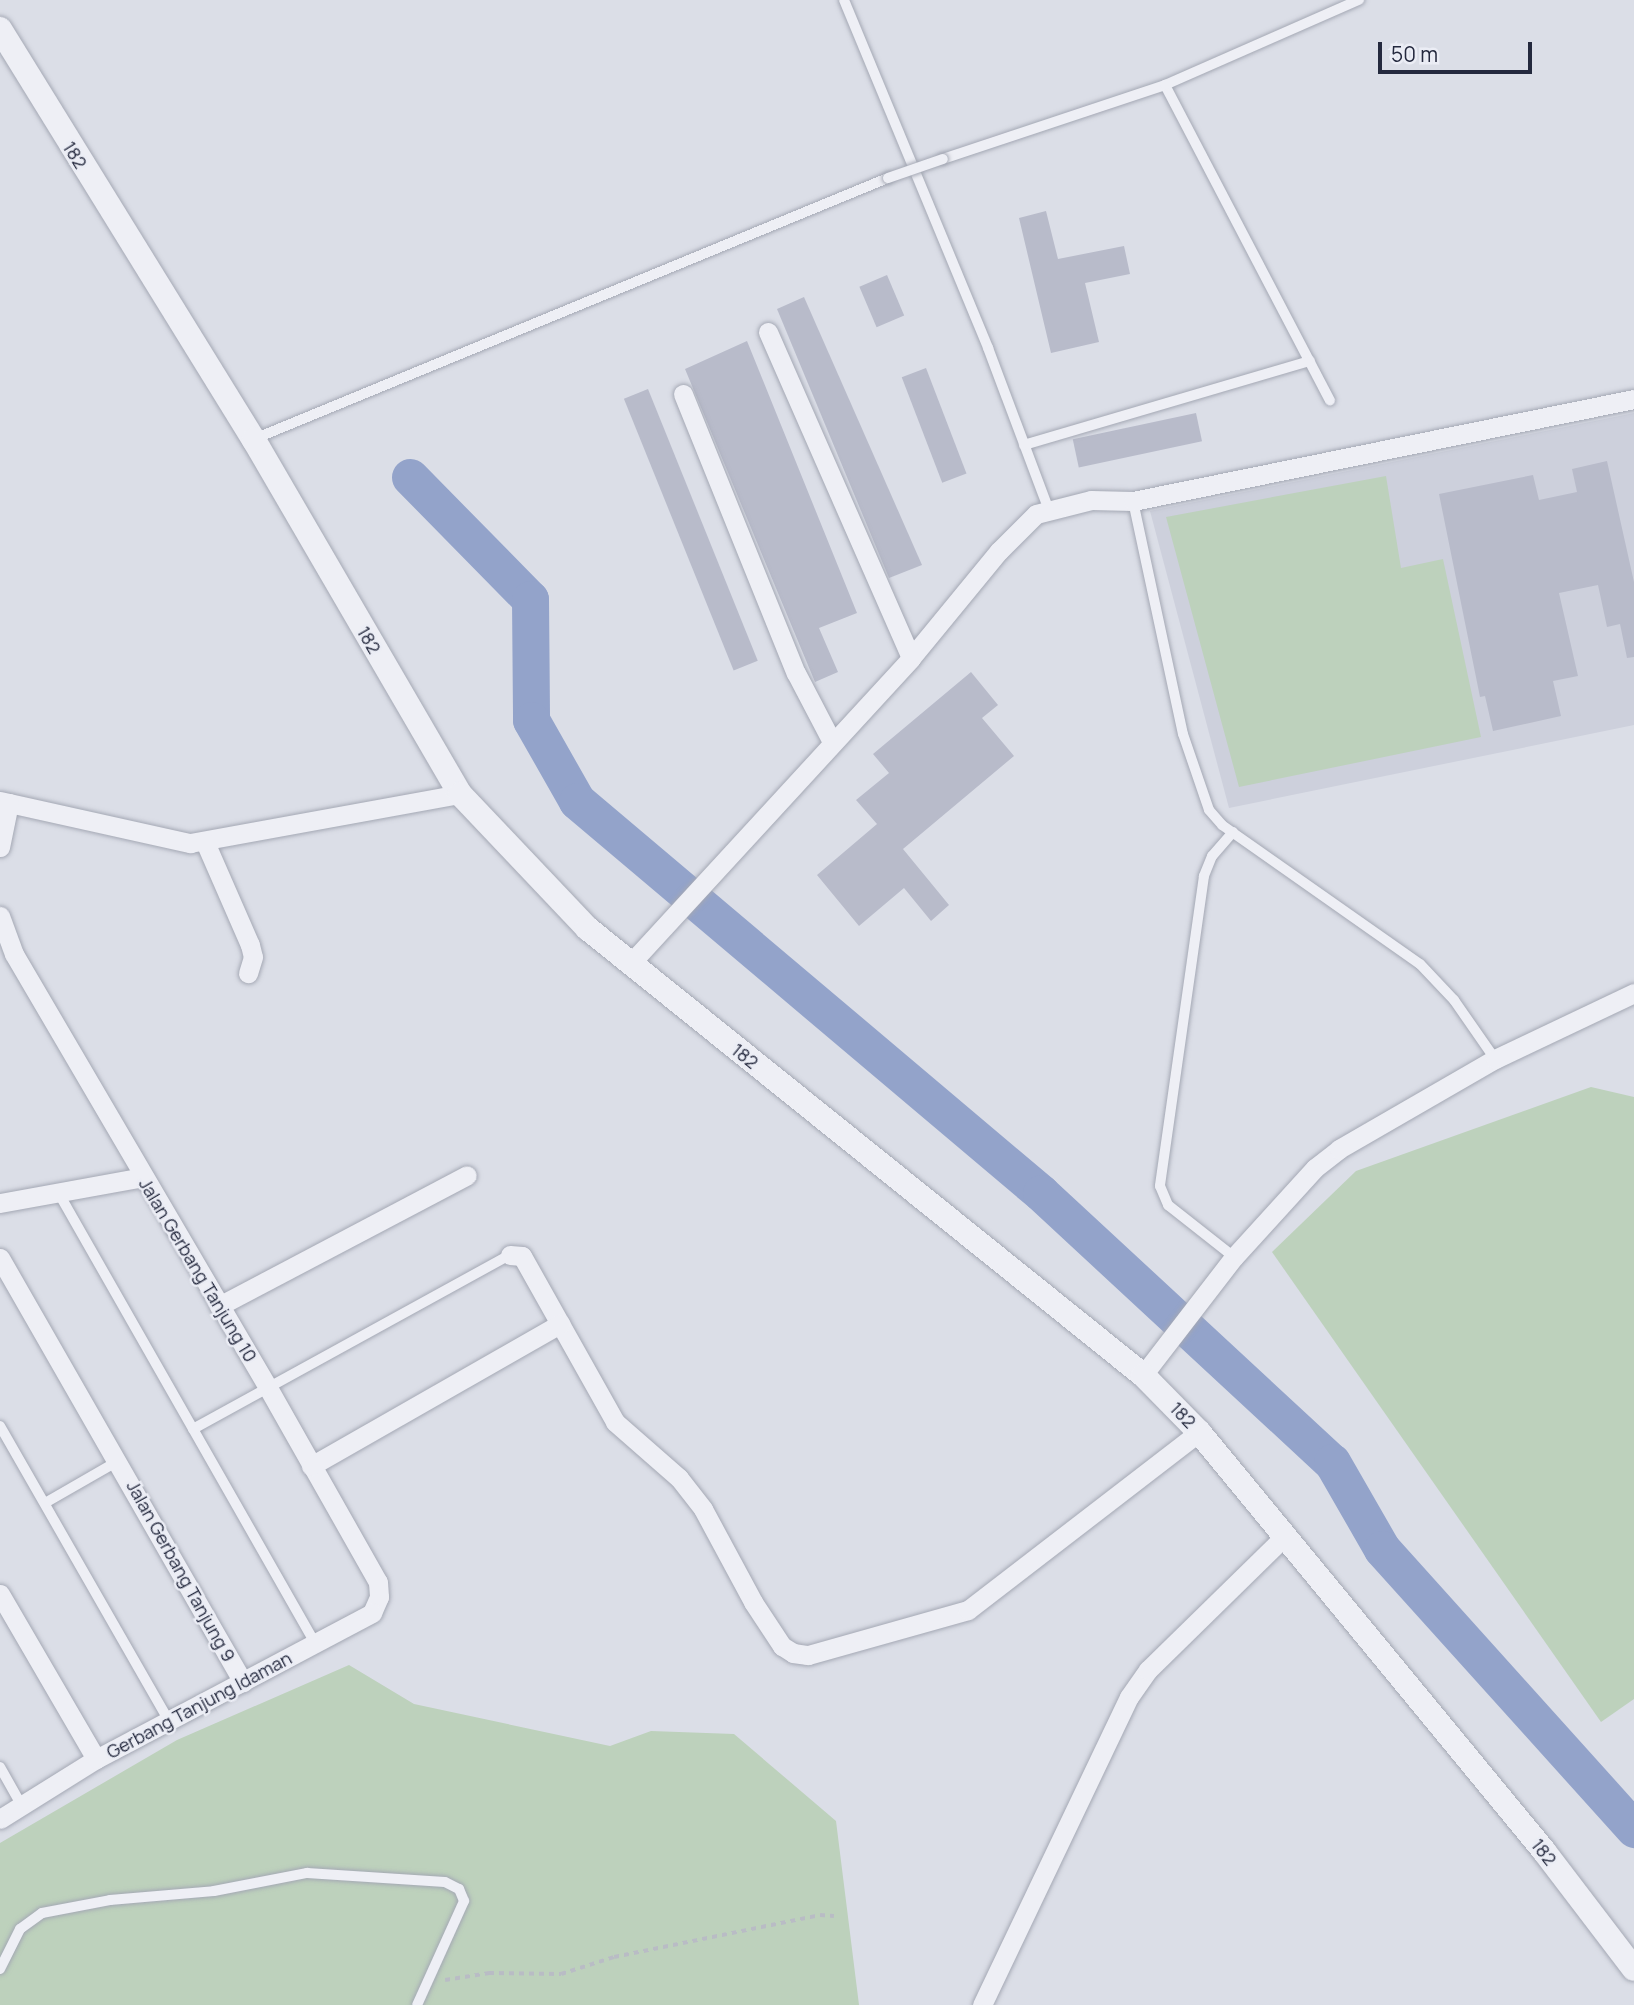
<!DOCTYPE html>
<style>
body{margin:0}
#map{position:relative;width:1634px;height:2005px;overflow:hidden;background:#dbdee7;font-family:Manrope,sans-serif}
div>[style]{position:absolute}
.built>*{inset:0;background:#cdd0dc}
.green>*{inset:0;background:#bdd1bc}
.river>*{height:37px;margin:-18.5px;padding:0 18.5px;transform-origin:18.5px;border-radius:18.5px;background:#93a3ca}
.building>*{inset:0;background:#b8bbca;transform-origin:0 0}
.path>*{height:3.5px;margin-top:-1.75px;transform-origin:0;background:repeating-linear-gradient(90deg,#b9bcc5 0 5px,transparent 0 10px)}
.roads{filter:drop-shadow(0 0 2px #a4a8b4) drop-shadow(0 0 2px #a4a8b4)}
.service>*{height:10px;margin:-5px;padding:0 5px;transform-origin:5px;border-radius:5px;background:#eeeff5}
.minor>*{height:19px;margin:-9.5px;padding:0 9.5px;transform-origin:9.5px;border-radius:9.5px;background:#eeeff5}
.tertiary>*{height:24px;margin:-12px;padding:0 12px;transform-origin:12px;border-radius:12px;background:#eeeff5}
.bridges{filter:drop-shadow(0 0 2px #a4a8b4) drop-shadow(0 0 2px #a4a8b4)}
.service-bridge>*{height:10px;margin:-5px;padding:0 5px;transform-origin:5px;border-radius:5px;background:#eeeff5}
span{translate:-50% -50%;white-space:nowrap;text-align:center;line-height:1.15;-webkit-text-stroke:5px #ebedf5;paint-order:stroke}
.street-label{font-size:18px;color:#24293e}
.scale{position:absolute;left:1378px;top:42px;width:154px;height:32px;box-sizing:border-box;border:4px solid #24293e;border-top:0;padding-left:9px;font-size:21px;line-height:24px;white-space:nowrap;color:#24293e;-webkit-text-stroke:5px #ebedf5;paint-order:stroke}
</style>
<div id="map">
<div class="built">
<div style="clip-path:polygon(1634px 413px,1634px 725px,1229px 808px,1150px 511px)"></div>
</div>
<div class="green">
<div style="clip-path:polygon(1386px 476px,1401px 568px,1443px 559px,1481px 737px,1239px 787px,1166px 517px)"></div>
<div style="clip-path:polygon(1591px 1087px,1634px 1097px,1634px 1699px,1601px 1722px,1272px 1252px,1356px 1171px)"></div>
<div style="clip-path:polygon(349px 1665px,414px 1704px,610px 1746px,651px 1731px,734px 1734px,836px 1821px,859px 2005px,0 2005px,0 1843px,177px 1740px)"></div>
</div>
<div class="river">
<div style="left:410px;top:477px;width:171px;rotate:45.5deg"></div>
<div style="left:530px;top:599px;width:121px;rotate:89.5deg"></div>
<div style="left:531px;top:720px;width:93px;rotate:60.4deg"></div>
<div style="left:577px;top:801px;width:607px;rotate:40.19deg"></div>
<div style="left:1041px;top:1193px;width:396px;rotate:42.8deg"></div>
<div style="left:1332px;top:1462px;width:100px;rotate:60.1deg"></div>
<div style="left:1382px;top:1549px;width:377px;rotate:48deg"></div>
</div>
<div class="building">
<div style="clip-path:polygon(1046px 211px,1058px 259px,1124px 246px,1130px 274px,1085px 283px,1099px 342px,1051px 353px,1019px 218px)"></div>
<div style="left:887px;top:275px;width:44px;height:30px;rotate:67deg"></div>
<div style="clip-path:polygon(804px 297px,922px 565px,889px 578px,777px 309px)"></div>
<div style="clip-path:polygon(747px 341px,857px 613px,819px 628px,838px 672px,815px 682px,685px 369px)"></div>
<div style="left:926px;top:368px;width:113px;height:26px;rotate:69deg"></div>
<div style="left:648px;top:389px;width:293px;height:26px;rotate:68deg"></div>
<div style="left:1196px;top:413px;width:29px;height:126px;rotate:78deg"></div>
<div style="clip-path:polygon(1607px 461px,1634px 582px,1634px 657px,1627px 658px,1620px 624px,1607px 627px,1598px 585px,1559px 593px,1578px 676px,1553px 681px,1561px 716px,1493px 731px,1485px 696px,1480px 697px,1439px 494px,1533px 475px,1539px 500px,1577px 492px,1572px 469px)"></div>
<div style="clip-path:polygon(971px 672px,998px 705px,982px 718px,1014px 756px,903px 849px,949px 905px,931px 921px,904px 888px,859px 926px,817px 875px,877px 824px,856px 800px,889px 773px,873px 754px)"></div>
</div>
<div class="path">
<div style="left:445px;top:1980px;width:45px;rotate:-9deg"></div>
<div style="left:489px;top:1973px;width:72px;rotate:0.8deg"></div>
<div style="left:561px;top:1974px;width:56px;rotate:-17.8deg"></div>
<div style="left:614px;top:1957px;width:210px;rotate:-11.5deg"></div>
<div style="left:820px;top:1915px;width:14px;rotate:4deg"></div>
</div>
<div class="roads">
<div class="service">
<div style="left:844px;top:0;width:377px;rotate:67.5deg"></div>
<div style="left:988px;top:348px;width:171px;rotate:69.4deg"></div>
<div style="left:1165px;top:85px;width:356px;rotate:62.4deg"></div>
<div style="left:943px;top:159px;width:234px;rotate:-18.4deg"></div>
<div style="left:1165px;top:85px;width:212px;rotate:-23.7deg"></div>
<div style="left:254px;top:439px;width:686px;rotate:-22.38deg"></div>
<div style="left:1024px;top:445px;width:298px;rotate:-16.4deg"></div>
<div style="left:1133px;top:501px;width:238px;rotate:77.9deg"></div>
<div style="left:1183px;top:734px;width:80px;rotate:71.1deg"></div>
<div style="left:1209px;top:810px;width:20px;rotate:49deg"></div>
<div style="left:1222px;top:825px;width:242px;rotate:35.1deg"></div>
<div style="left:1420px;top:964px;width:50px;rotate:46.6deg"></div>
<div style="left:1454px;top:1000px;width:72px;rotate:55.2deg"></div>
<div style="left:1233px;top:832px;width:32px;rotate:131deg"></div>
<div style="left:1212px;top:856px;width:22px;rotate:112deg"></div>
<div style="left:1204px;top:876px;width:313px;rotate:98.1deg"></div>
<div style="left:1160px;top:1186px;width:21px;rotate:67deg"></div>
<div style="left:1168px;top:1205px;width:84px;rotate:38.2deg"></div>
<div style="left:58px;top:1192px;width:519px;rotate:60.32deg"></div>
<div style="left:0;top:1426px;width:340px;rotate:60.2deg"></div>
<div style="left:193px;top:1429px;width:362px;rotate:-28.8deg"></div>
<div style="left:45px;top:1503px;width:84px;rotate:-29.9deg"></div>
<div style="left:0;top:1767px;width:45px;rotate:60.6deg"></div>
<div style="left:0;top:1969px;width:45px;rotate:-63.4deg"></div>
<div style="left:20px;top:1929px;width:27px;rotate:-36deg"></div>
<div style="left:42px;top:1913px;width:69px;rotate:-10.8deg"></div>
<div style="left:110px;top:1900px;width:104px;rotate:-4.9deg"></div>
<div style="left:214px;top:1891px;width:95px;rotate:-11deg"></div>
<div style="left:307px;top:1873px;width:138px;rotate:3.7deg"></div>
<div style="left:445px;top:1882px;width:16px;rotate:27deg"></div>
<div style="left:459px;top:1889px;width:13px;rotate:67deg"></div>
<div style="left:464px;top:1901px;width:114px;rotate:114.3deg"></div>
</div>
<div class="minor">
<div style="left:768px;top:332px;width:356px;rotate:66.3deg"></div>
<div style="left:683px;top:394px;width:301px;rotate:68deg"></div>
<div style="left:796px;top:673px;width:78px;rotate:62.4deg"></div>
<div style="left:0;top:801px;width:195px;rotate:12.5deg"></div>
<div style="left:190px;top:843px;width:274px;rotate:-10.3deg"></div>
<div style="left:205px;top:842px;width:112px;rotate:66.4deg"></div>
<div style="left:250px;top:945px;width:12px;rotate:76deg"></div>
<div style="left:253px;top:957px;width:17px;rotate:107deg"></div>
<div style="left:0;top:847px;width:45px;rotate:-78.4deg"></div>
<div style="left:0;top:916px;width:40px;rotate:69.8deg"></div>
<div style="left:14px;top:954px;width:501px;rotate:59.64deg"></div>
<div style="left:267px;top:1386px;width:225px;rotate:60.5deg"></div>
<div style="left:378px;top:1582px;width:15px;rotate:86deg"></div>
<div style="left:379px;top:1597px;width:17px;rotate:114deg"></div>
<div style="left:372px;top:1613px;width:312px;rotate:152.1deg"></div>
<div style="left:96px;top:1759px;width:113px;rotate:148deg"></div>
<div style="left:630px;top:964px;width:415px;rotate:-47.4deg"></div>
<div style="left:911px;top:658px;width:139px;rotate:-50.6deg"></div>
<div style="left:999px;top:551px;width:52px;rotate:-45deg"></div>
<div style="left:1036px;top:514px;width:57px;rotate:-14.3deg"></div>
<div style="left:1091px;top:500px;width:42px;rotate:1.4deg"></div>
<div style="left:1133px;top:501px;width:511px;rotate:-11.51deg"></div>
<div style="left:0;top:1203px;width:145px;rotate:-10.3deg"></div>
<div style="left:510px;top:1255px;width:12px;rotate:5deg"></div>
<div style="left:522px;top:1256px;width:190px;rotate:60.7deg"></div>
<div style="left:615px;top:1422px;width:85px;rotate:41.2deg"></div>
<div style="left:679px;top:1478px;width:39px;rotate:52deg"></div>
<div style="left:703px;top:1509px;width:106px;rotate:61.7deg"></div>
<div style="left:753px;top:1602px;width:53px;rotate:56.6deg"></div>
<div style="left:782px;top:1646px;width:13px;rotate:32deg"></div>
<div style="left:793px;top:1653px;width:15px;rotate:8deg"></div>
<div style="left:808px;top:1655px;width:166px;rotate:-15.7deg"></div>
<div style="left:968px;top:1610px;width:292px;rotate:-37.6deg"></div>
<div style="left:0;top:1258px;width:489px;rotate:60.2deg"></div>
<div style="left:219px;top:1306px;width:280px;rotate:-27.8deg"></div>
<div style="left:1143px;top:1375px;width:149px;rotate:-52.4deg"></div>
<div style="left:1234px;top:1257px;width:120px;rotate:-47.7deg"></div>
<div style="left:1315px;top:1168px;width:31px;rotate:-38deg"></div>
<div style="left:1339px;top:1149px;width:180px;rotate:-30deg"></div>
<div style="left:1495px;top:1059px;width:154px;rotate:-25.4deg"></div>
<div style="left:311px;top:1466px;width:287px;rotate:-29.7deg"></div>
<div style="left:0;top:1594px;width:191px;rotate:59.8deg"></div>
<div style="left:982px;top:2005px;width:341px;rotate:-64.5deg"></div>
<div style="left:1129px;top:1697px;width:33px;rotate:-55deg"></div>
<div style="left:1148px;top:1670px;width:192px;rotate:-44.4deg"></div>
</div>
<div class="tertiary">
<div style="left:0;top:29px;width:483px;rotate:58.3deg"></div>
<div style="left:254px;top:440px;width:410px;rotate:59.8deg"></div>
<div style="left:460px;top:794px;width:185px;rotate:46.5deg"></div>
<div style="left:587px;top:928px;width:713px;rotate:38.8deg"></div>
<div style="left:1143px;top:1375px;width:80px;rotate:45.5deg"></div>
<div style="left:1199px;top:1432px;width:543px;rotate:50.53deg"></div>
<div style="left:1544px;top:1851px;width:148px;rotate:52.7deg"></div>
</div>
</div>
<div class="bridges">
<div class="service-bridge">
<div style="left:888px;top:178px;width:58px;rotate:-19.1deg"></div>
</div>
</div>
<div class="street-label">
<span style="left:75px;top:155px;rotate:58deg">182</span>
<span style="left:369px;top:640px;rotate:60deg">182</span>
<span style="left:745px;top:1056px;rotate:39deg">182</span>
<span style="left:198px;top:1270px;rotate:59deg">Jalan Gerbang Tanjung 10</span>
<span style="left:1183px;top:1415px;rotate:46deg">182</span>
<span style="left:181px;top:1571px;rotate:61deg">Jalan Gerbang Tanjung 9</span>
<span style="left:199px;top:1705px;rotate:-28deg">Gerbang Tanjung Idaman</span>
<span style="left:1544px;top:1852px;rotate:52deg">182</span>
</div>
<div class="scale">50 m</div>
</div>
